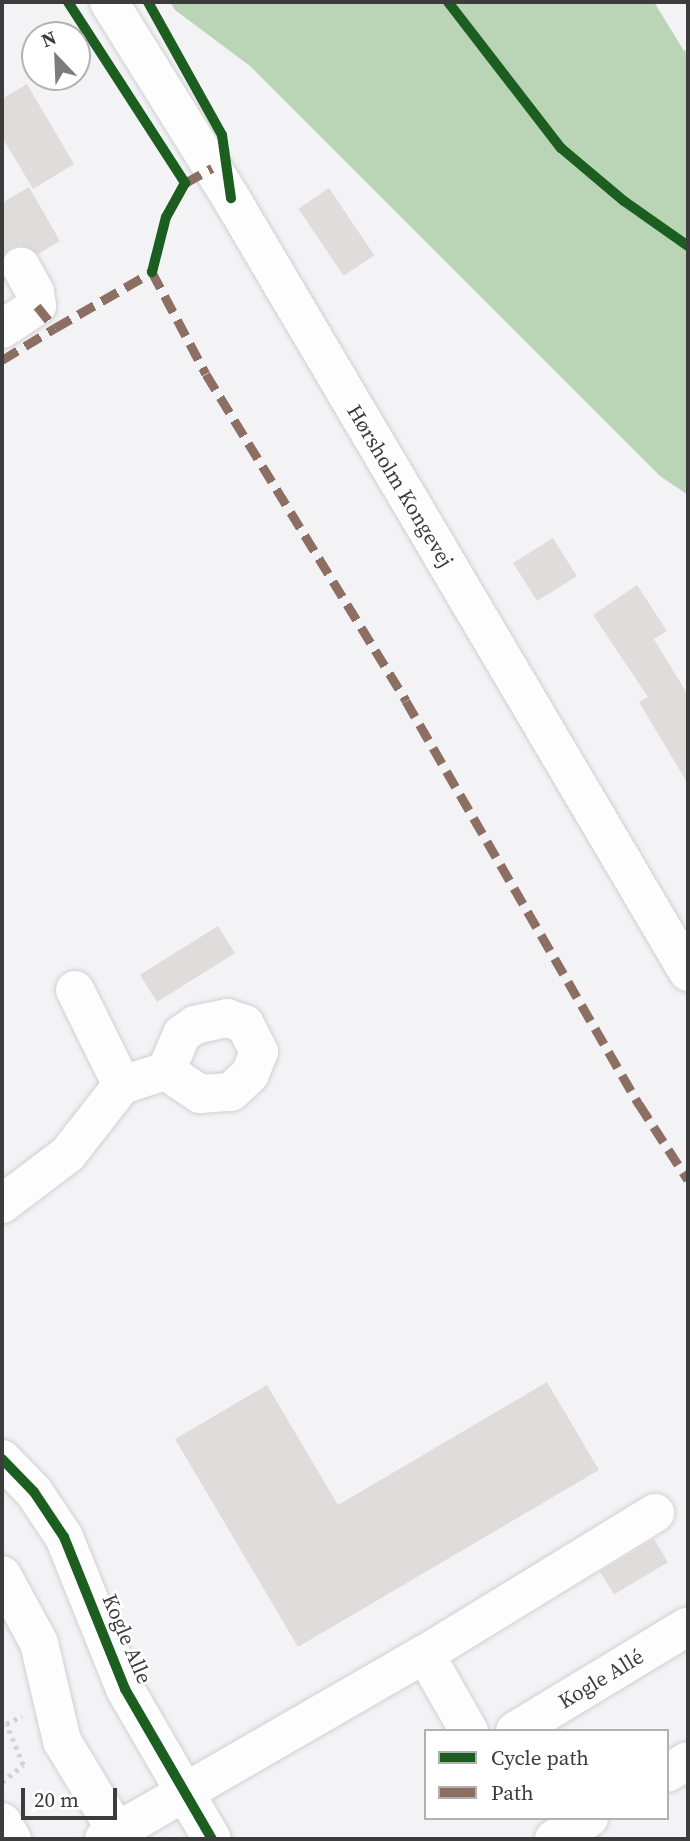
<!DOCTYPE html>
<meta charset="utf-8">
<style>
body{margin:0}
#map{position:relative;width:690px;height:1841px;overflow:hidden;background:#f3f3f5;font-family:"Source Serif 4",serif}
div>[style]{position:absolute}
.forest>*{inset:0;background:#b9d5b6}
.building>*{inset:0;background:#e1dcdc;transform-origin:0 0}
.path>*{height:4.5px;margin-top:-2.25px;transform-origin:0;background:repeating-linear-gradient(90deg,#d2d2d2 0 3.5px,transparent 0 8.5px)}
.roads{filter:drop-shadow(0 0 2px #d0d0d2) drop-shadow(0 0 2px #d0d0d2)}
.minor>*{height:38px;margin:-19px;padding:0 19px;transform-origin:19px;border-radius:19px;background:#fdfdfe}
.major>*{height:38px;margin:-19px;padding:0 19px;transform-origin:19px;border-radius:19px;background:#fdfdfe}
.quiet>*{height:9px;margin-top:-4.5px;transform-origin:0;background:repeating-linear-gradient(90deg,#8d6e63 0 18px,transparent 0 27px)}
.cycleway>*{height:10px;margin:-5px;padding:0 5px;transform-origin:5px;border-radius:5px;background:#1b5e20}
span{translate:-50% -50%;white-space:nowrap;text-align:center;line-height:1.15;-webkit-text-stroke:5px #fff;paint-order:stroke}
.street-label{font-size:21px;color:#3c3c3d}
.frame{position:absolute;inset:0;border:4px solid #3c3c3d;pointer-events:none}
.legend{position:absolute;left:424px;top:1729px;width:245px;height:91px;box-sizing:border-box;background:#fff;border:2px solid #b1b1b1;margin:0;padding:9px 12px;list-style:none;font-size:21px;color:#3c3c3d}
.legend li{display:flex;align-items:center;gap:14px;height:35px}
.legend b{width:35px;border:2px solid #b1b1b1}
.north{position:absolute;left:21px;top:21px;width:70px;height:70px;box-sizing:border-box;background:#fff;border:2px solid #b1b1b1;border-radius:50%;rotate:337deg;font-size:19px;font-weight:700;line-height:28px;text-align:center;color:#3c3c3d}
.north::after{content:'';display:block;margin:auto;width:24px;height:32px;background:#7c7c7d;clip-path:polygon(50% 0,100% 100%,50% 72%,0 100%)}
.scale{position:absolute;left:21px;top:1788px;width:96px;height:32px;box-sizing:border-box;border:4px solid #3c3c3d;border-top:0;padding-left:9px;font-size:21px;line-height:24px;white-space:nowrap;color:#3c3c3d;-webkit-text-stroke:5px #fff;paint-order:stroke}
</style>
<div id="map">
<div class="forest">
<div style="clip-path:polygon(170px 2px,654px 2px,684px 51px,688px 49px,688px 495px,660px 476px,250px 66px,175px 10px)"></div>
</div>
<div class="building">
<div style="clip-path:polygon(27px 84px,74px 164px,33px 189px,2px 137px,2px 99px)"></div>
<div style="clip-path:polygon(29px 187px,60px 241px,38px 254px,22px 245px,11px 248px,2px 257px,2px 203px)"></div>
<div style="left:329px;top:188px;width:81px;height:37px;rotate:56deg"></div>
<div style="left:553px;top:538px;width:45px;height:47px;rotate:58deg"></div>
<div style="clip-path:polygon(637px 585px,667px 631px,654px 639px,688px 695px,688px 784px,639px 702px,648px 697px,593px 615px)"></div>
<div style="left:218px;top:926px;width:32px;height:92px;rotate:58deg"></div>
<div style="clip-path:polygon(547px 1382px,599px 1470px,298px 1647px,175px 1439px,267px 1385px,338px 1505px)"></div>
<div style="left:654px;top:1539px;width:27px;height:63px;rotate:59deg"></div>
</div>
<div class="path">
<div style="left:2px;top:1782px;width:27px;rotate:-39deg"></div>
<div style="left:23px;top:1765px;width:44px;rotate:-112.5deg"></div>
<div style="left:6px;top:1724px;width:18px;rotate:-27deg"></div>
</div>
<div class="roads">
<div class="minor">
<div style="left:2px;top:329px;width:42px;rotate:-33.3deg"></div>
<div style="left:37px;top:306px;width:14px;rotate:-98deg"></div>
<div style="left:35px;top:292px;width:29px;rotate:-119deg"></div>
<div style="left:122px;top:1085px;width:46px;rotate:-17.7deg"></div>
<div style="left:166px;top:1071px;width:41px;rotate:34.1deg"></div>
<div style="left:200px;top:1094px;width:31px;rotate:-4deg"></div>
<div style="left:231px;top:1092px;width:26px;rotate:-43deg"></div>
<div style="left:250px;top:1074px;width:24px;rotate:-68deg"></div>
<div style="left:259px;top:1052px;width:31px;rotate:-117deg"></div>
<div style="left:245px;top:1024px;width:19px;rotate:-162deg"></div>
<div style="left:227px;top:1018px;width:33px;rotate:168deg"></div>
<div style="left:195px;top:1025px;width:16px;rotate:145deg"></div>
<div style="left:182px;top:1034px;width:40px;rotate:113.4deg"></div>
<div style="left:2px;top:1204px;width:83px;rotate:-37.1deg"></div>
<div style="left:68px;top:1154px;width:88px;rotate:-52deg"></div>
<div style="left:122px;top:1085px;width:106px;rotate:-116.3deg"></div>
<div style="left:2px;top:1459px;width:46px;rotate:45.9deg"></div>
<div style="left:34px;top:1492px;width:54px;rotate:56.3deg"></div>
<div style="left:64px;top:1537px;width:164px;rotate:68.1deg"></div>
<div style="left:125px;top:1689px;width:173px;rotate:59.9deg"></div>
<div style="left:2px;top:1575px;width:77px;rotate:61.4deg"></div>
<div style="left:39px;top:1643px;width:101px;rotate:76.8deg"></div>
<div style="left:62px;top:1741px;width:106px;rotate:58.9deg"></div>
<div style="left:425px;top:1654px;width:89px;rotate:60.3deg"></div>
<div style="left:515px;top:1731px;width:201px;rotate:-31.2deg"></div>
<div style="left:667px;top:1773px;width:24px;rotate:-30deg"></div>
<div style="left:2px;top:1822px;width:20px;rotate:60deg"></div>
<div style="left:104px;top:1839px;width:370px;rotate:-30deg"></div>
<div style="left:425px;top:1654px;width:270px;rotate:-31.5deg"></div>
<div style="left:554px;top:1839px;width:41px;rotate:-31deg"></div>
</div>
<div class="major">
<div style="left:109px;top:2px;width:231px;rotate:58.1deg"></div>
<div style="left:231px;top:198px;width:899px;rotate:59.44deg"></div>
</div>
</div>
<div class="quiet">
<div style="left:185px;top:183px;width:31px;rotate:-29deg"></div>
<div style="left:154px;top:265px;width:7px;rotate:106deg"></div>
<div style="left:152px;top:272px;width:115px;rotate:62.1deg"></div>
<div style="left:206px;top:374px;width:383px;rotate:58.5deg"></div>
<div style="left:406px;top:701px;width:466px;rotate:60deg"></div>
<div style="left:639px;top:1104px;width:90px;rotate:57.2deg"></div>
<div style="left:37px;top:306px;width:28px;rotate:51deg"></div>
<div style="left:55px;top:328px;width:112px;rotate:-30deg"></div>
<div style="left:2px;top:360px;width:62px;rotate:-31.1deg"></div>
</div>
<div class="cycleway">
<div style="left:68px;top:2px;width:216px;rotate:57.1deg"></div>
<div style="left:185px;top:183px;width:39px;rotate:119deg"></div>
<div style="left:166px;top:217px;width:57px;rotate:104.3deg"></div>
<div style="left:148px;top:2px;width:152px;rotate:60.9deg"></div>
<div style="left:222px;top:135px;width:64px;rotate:81.9deg"></div>
<div style="left:448px;top:2px;width:185px;rotate:52.3deg"></div>
<div style="left:561px;top:148px;width:82px;rotate:40.1deg"></div>
<div style="left:624px;top:201px;width:78px;rotate:35.1deg"></div>
<div style="left:2px;top:1459px;width:46px;rotate:45.9deg"></div>
<div style="left:34px;top:1492px;width:54px;rotate:56.3deg"></div>
<div style="left:64px;top:1537px;width:164px;rotate:68.1deg"></div>
<div style="left:125px;top:1689px;width:173px;rotate:59.9deg"></div>
</div>
<div class="street-label">
<span style="left:400px;top:486px;rotate:59deg">Hørsholm Kongevej</span>
<span style="left:127px;top:1639px;rotate:67deg">Kogle Alle</span>
<span style="left:601px;top:1679px;rotate:-31deg">Kogle Allé</span>
</div>
<div class="frame"></div>
<ul class="legend">
<li><b style="height:9px;background:#1b5e20"></b>Cycle path</li>
<li><b style="height:9px;background:#8d6e63"></b>Path</li>
</ul>
<div class="north">N</div>
<div class="scale">20 m</div>
</div>
